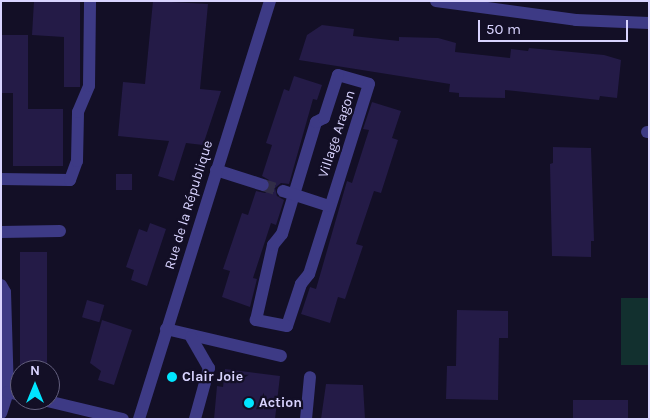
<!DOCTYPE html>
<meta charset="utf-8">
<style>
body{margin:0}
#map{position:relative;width:650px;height:420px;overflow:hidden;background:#130f26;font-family:Karla,sans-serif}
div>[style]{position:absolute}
.green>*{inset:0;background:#12302f;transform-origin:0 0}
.building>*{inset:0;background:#241b47;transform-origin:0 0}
.minor-tunnel>*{height:12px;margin-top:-6px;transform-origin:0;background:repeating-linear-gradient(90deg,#312d47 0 12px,transparent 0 18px)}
.minor>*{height:12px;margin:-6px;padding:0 6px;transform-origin:6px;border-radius:6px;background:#3d3a85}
.dots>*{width:14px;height:14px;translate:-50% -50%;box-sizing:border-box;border:2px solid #130f26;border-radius:50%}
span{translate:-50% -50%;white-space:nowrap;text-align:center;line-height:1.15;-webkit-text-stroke:4.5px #130f26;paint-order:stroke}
.street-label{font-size:14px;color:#d9d4ff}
.poi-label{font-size:14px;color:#d9d4ff;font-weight:700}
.left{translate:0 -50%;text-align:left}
.frame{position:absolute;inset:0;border:2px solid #d9d4ff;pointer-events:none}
.north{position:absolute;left:10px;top:360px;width:50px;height:50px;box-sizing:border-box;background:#130f26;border:1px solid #625e7d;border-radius:50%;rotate:0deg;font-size:14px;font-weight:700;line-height:20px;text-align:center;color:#d9d4ff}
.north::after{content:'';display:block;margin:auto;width:18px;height:22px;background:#00e5ff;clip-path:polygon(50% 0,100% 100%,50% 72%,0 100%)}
.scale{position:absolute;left:478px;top:20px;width:150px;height:22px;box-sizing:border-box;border:2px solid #d9d4ff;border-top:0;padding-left:6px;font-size:15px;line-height:18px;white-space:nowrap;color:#d9d4ff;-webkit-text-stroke:4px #130f26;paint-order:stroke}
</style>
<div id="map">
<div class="green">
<div style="left:621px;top:298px;width:28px;height:67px"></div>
</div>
<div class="building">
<div style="clip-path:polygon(34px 1px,80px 1px,80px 87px,64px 87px,64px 37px,32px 35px)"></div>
<div style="clip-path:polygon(153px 1px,208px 4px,200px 89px,221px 91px,203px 145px,186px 143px,174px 181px,158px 176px,169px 141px,118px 136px,123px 82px,145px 84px)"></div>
<div style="clip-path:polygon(322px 25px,354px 29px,353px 36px,399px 41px,399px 37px,438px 38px,456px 43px,455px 52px,510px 58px,511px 49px,528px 51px,529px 48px,604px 55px,621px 60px,617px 98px,600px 96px,599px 100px,505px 90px,505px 98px,459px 97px,459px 93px,449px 92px,450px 84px,299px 60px,307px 35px)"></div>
<div style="clip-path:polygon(1px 35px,28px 35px,28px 109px,63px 109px,63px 166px,13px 166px,13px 93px,1px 93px)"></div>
<div style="clip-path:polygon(294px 76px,322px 85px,317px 100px,313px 99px,289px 184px,281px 183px,275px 188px,277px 196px,284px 200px,276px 225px,271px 223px,253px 278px,257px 279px,250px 307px,222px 297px,230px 271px,223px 269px,242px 213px,248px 215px,256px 191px,265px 193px,271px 188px,269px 180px,262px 176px,272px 145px,266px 143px,284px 89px,289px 91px)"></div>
<div style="clip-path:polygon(372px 102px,401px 111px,392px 138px,398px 140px,381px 193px,374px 191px,356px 244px,363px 246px,345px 299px,338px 297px,330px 323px,301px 314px,310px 287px,316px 289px,347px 181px,352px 183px,369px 130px,363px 129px)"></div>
<div style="clip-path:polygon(553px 147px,591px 148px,594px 241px,591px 241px,591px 257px,552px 256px,550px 164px,553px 163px)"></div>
<div style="left:116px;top:174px;width:16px;height:16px"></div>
<div style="clip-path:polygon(150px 223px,166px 229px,147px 286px,131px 280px,134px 270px,126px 267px,139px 229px,147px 232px)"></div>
<div style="left:20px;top:252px;width:27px;height:118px"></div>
<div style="left:87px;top:300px;width:18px;height:18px;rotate:16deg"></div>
<div style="clip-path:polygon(457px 310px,508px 311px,508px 338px,499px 338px,498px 400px,446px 399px,447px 366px,456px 366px)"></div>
<div style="clip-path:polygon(102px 320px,132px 330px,114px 385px,98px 380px,101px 371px,90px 363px)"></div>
<div style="clip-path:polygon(225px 369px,280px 376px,275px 419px,214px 419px,217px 386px,223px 387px)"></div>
<div style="clip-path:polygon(326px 384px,363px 385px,365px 419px,321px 419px)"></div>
<div style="left:573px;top:400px;width:55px;height:19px"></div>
</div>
<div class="minor-tunnel">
<div style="left:263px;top:185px;width:21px;rotate:17deg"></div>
</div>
<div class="minor">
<div style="left:436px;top:1px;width:141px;rotate:7.7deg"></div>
<div style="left:576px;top:20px;width:73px;rotate:2.4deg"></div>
<div style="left:338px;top:75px;width:32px;rotate:16deg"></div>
<div style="left:369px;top:84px;width:199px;rotate:107.5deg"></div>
<div style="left:309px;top:274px;width:13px;rotate:129deg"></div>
<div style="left:301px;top:284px;width:44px;rotate:108.4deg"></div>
<div style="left:287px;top:326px;width:32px;rotate:-169deg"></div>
<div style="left:256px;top:320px;width:77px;rotate:-77.2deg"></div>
<div style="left:273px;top:245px;width:14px;rotate:-51deg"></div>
<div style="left:282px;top:234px;width:117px;rotate:-73.1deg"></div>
<div style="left:316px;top:122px;width:9px;rotate:-27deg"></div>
<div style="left:324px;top:118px;width:45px;rotate:-72deg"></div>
<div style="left:647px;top:132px;width:2px"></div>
<div style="left:216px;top:170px;width:49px;rotate:17.7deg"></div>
<div style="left:1px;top:179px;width:69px;rotate:0.8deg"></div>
<div style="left:70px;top:180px;width:20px;rotate:-70deg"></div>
<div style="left:77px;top:161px;width:49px;rotate:-88.8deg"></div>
<div style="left:78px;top:112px;width:28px;rotate:-67deg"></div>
<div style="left:89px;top:86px;width:85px;rotate:-89.3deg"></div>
<div style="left:283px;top:191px;width:48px;rotate:18.1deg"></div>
<div style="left:1px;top:232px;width:59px;rotate:-1deg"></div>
<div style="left:1px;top:285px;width:8px;rotate:60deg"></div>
<div style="left:5px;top:292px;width:100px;rotate:88.3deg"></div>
<div style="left:8px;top:392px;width:22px;rotate:108deg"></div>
<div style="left:166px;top:329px;width:118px;rotate:13.2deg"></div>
<div style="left:191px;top:337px;width:36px;rotate:60deg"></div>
<div style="left:209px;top:368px;width:53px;rotate:105.4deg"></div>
<div style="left:8px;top:392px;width:12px;rotate:14deg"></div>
<div style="left:43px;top:400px;width:82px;rotate:13.4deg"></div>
<div style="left:139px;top:419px;width:438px;rotate:-72.6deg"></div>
<div style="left:306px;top:419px;width:42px;rotate:-84.6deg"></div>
</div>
<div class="dots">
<div style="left:172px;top:377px;background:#00e5ff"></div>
<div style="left:249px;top:403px;background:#00e5ff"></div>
</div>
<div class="street-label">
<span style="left:337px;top:134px;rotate:-72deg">Village Aragon</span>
<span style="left:189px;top:205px;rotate:-73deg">Rue de la République</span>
</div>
<div class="poi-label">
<span class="left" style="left:182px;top:377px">Clair Joie</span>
<span class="left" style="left:259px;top:403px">Action</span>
</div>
<div class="frame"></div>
<div class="north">N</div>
<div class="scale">50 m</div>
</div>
